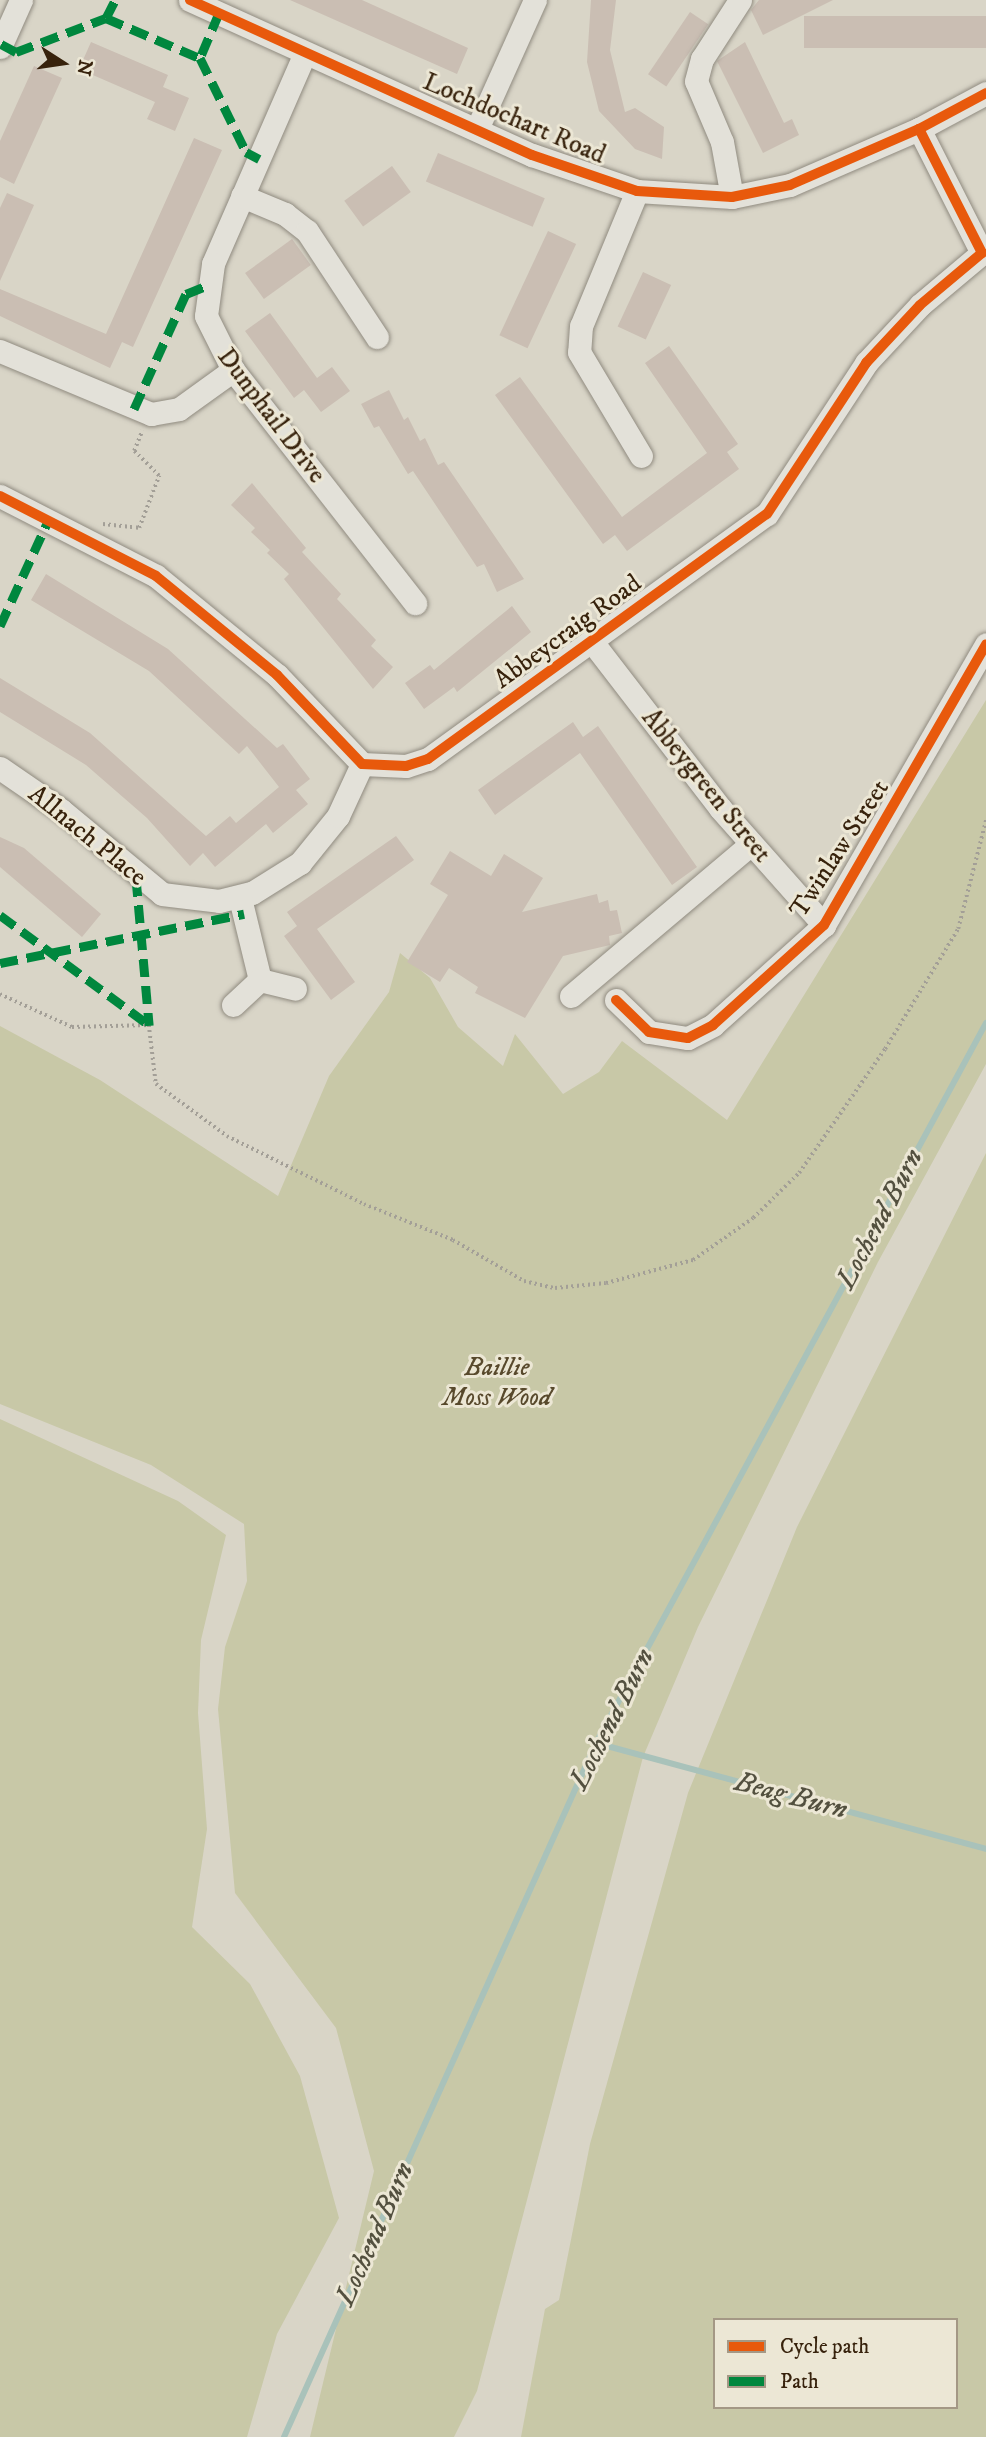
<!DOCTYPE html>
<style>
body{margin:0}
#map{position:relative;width:986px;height:2437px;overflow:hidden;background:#d9d5c7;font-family:"IM FELL DW Pica",serif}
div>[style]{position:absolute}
.green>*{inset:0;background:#c8c8a7}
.stream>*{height:6px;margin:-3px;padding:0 3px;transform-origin:3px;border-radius:3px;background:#a9c2ba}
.building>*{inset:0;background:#cabeb3;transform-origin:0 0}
.path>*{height:3.5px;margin-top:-1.75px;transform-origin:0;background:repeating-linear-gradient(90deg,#a39f97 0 2px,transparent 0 5.5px)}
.roads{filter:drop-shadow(0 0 2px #908b80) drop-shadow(0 0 2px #908b80)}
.minor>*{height:23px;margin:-11.5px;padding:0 11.5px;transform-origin:11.5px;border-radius:11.5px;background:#e3e1d9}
.quiet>*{height:9px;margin-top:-4.5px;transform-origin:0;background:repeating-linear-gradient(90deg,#00873e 0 18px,transparent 0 27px)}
.cycleway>*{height:10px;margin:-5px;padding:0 5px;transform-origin:5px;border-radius:5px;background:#e8590c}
span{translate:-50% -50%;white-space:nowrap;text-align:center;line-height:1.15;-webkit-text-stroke:6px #ece7d5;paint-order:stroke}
.street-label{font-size:26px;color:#37220c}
.park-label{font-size:26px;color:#58492c;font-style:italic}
.water-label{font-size:28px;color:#53503f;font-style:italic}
.legend{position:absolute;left:713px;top:2318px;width:245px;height:91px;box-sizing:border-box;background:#ece7d5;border:2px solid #a49885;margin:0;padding:9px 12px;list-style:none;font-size:21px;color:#37220c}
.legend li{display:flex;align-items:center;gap:14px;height:35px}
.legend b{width:35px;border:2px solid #a49885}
.north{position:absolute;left:28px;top:28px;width:70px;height:70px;-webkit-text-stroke:5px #ece7d5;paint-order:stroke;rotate:102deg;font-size:19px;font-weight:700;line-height:28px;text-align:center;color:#37220c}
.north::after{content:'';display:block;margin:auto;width:24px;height:32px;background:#37220c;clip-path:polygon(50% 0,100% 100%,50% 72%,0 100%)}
</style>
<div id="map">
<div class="green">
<div style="clip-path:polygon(986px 700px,986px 1064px,878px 1262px,698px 1627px,643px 1757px,477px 2391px,454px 2437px,310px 2437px,374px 2171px,336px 2028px,235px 1893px,218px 1709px,225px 1647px,247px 1581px,244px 1524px,151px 1465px,0 1404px,0 1026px,100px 1080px,278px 1196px,329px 1076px,389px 992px,400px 953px,430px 978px,458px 1027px,503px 1066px,515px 1034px,563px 1094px,599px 1072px,622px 1041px,727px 1120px)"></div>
<div style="clip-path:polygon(evenodd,986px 1153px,986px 2437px,521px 2437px,545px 2309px,559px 2300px,590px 2144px,688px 1793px,797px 1527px,986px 1153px,715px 2320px,956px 2320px,956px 2407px,715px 2407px,715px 2320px)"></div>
<div style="clip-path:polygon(0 1419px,178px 1501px,226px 1535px,201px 1640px,198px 1713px,207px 1829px,192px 1927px,250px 1984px,300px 2076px,339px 2218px,277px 2334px,247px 2437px,0 2437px)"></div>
</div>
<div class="stream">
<div style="left:596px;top:1743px;width:404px;rotate:15.2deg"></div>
<div style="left:284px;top:2437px;width:761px;rotate:-65.79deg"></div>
<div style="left:596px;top:1743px;width:819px;rotate:-61.56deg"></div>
</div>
<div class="building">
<div style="clip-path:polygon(290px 0,362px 0,468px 48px,457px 74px)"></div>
<div style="clip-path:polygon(591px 0,616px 0,610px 50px,625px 112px,635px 108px,664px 127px,662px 159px,635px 149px,599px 111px,587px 62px)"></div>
<div style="clip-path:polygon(759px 0,833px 0,763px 35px,751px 10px)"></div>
<div style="left:690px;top:12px;width:22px;height:75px;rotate:34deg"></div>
<div style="left:986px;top:16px;width:32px;height:182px;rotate:90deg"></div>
<div style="clip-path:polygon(91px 42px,168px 75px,163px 87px,189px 98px,175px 131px,147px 119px,155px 102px,79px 69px)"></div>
<div style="clip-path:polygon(745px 42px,784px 123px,792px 119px,799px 135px,763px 153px,717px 61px)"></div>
<div style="clip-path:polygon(34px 66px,62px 78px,14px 184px,0 177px,0 141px)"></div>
<div style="clip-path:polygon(194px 138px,222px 150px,133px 347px,122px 342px,110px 368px,0 316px,0 289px,106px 334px)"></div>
<div style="left:438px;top:153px;width:116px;height:31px;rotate:23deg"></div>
<div style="left:392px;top:166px;width:32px;height:59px;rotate:54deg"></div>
<div style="clip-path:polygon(7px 193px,34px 205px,0 281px,0 208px)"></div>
<div style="left:548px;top:231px;width:31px;height:115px;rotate:25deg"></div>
<div style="left:292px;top:239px;width:32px;height:58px;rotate:54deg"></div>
<div style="left:643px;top:272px;width:31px;height:60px;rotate:25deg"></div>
<div style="clip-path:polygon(270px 313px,317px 378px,332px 367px,350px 391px,321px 412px,304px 390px,294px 398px,245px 331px)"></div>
<div style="clip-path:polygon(669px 346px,738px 444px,727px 452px,739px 469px,627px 551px,615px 535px,603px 544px,495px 395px,520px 377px,622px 517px,707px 453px,645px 363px)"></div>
<div style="clip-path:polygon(389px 390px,404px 420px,408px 417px,420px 441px,425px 438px,438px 465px,444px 462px,524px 579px,497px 592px,484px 564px,477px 567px,413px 471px,408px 474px,379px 426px,374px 428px,361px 404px)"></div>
<div style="clip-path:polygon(252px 483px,306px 548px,302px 552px,341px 594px,337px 599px,376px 640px,371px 646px,393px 667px,373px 689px,284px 579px,289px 574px,267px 553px,270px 550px,251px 532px,255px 528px,231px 505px)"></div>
<div style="clip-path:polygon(46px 574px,168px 649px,277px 748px,283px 744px,310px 779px,296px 790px,308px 804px,273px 833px,266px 824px,215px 867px,203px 853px,190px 866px,147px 818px,86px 765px,0 712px,0 678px,90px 733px,206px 836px,230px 816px,236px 823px,279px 787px,247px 746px,239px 754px,149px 671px,31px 600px)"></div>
<div style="clip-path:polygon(512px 606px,531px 632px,457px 692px,454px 687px,424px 709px,405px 683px,430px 665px,434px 670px)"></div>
<div style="clip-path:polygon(573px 722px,583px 737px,598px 726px,697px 867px,672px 885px,580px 753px,495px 815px,478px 790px)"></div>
<div style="clip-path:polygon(396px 836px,414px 860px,317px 929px,355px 982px,331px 1000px,284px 936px,297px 926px,287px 912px)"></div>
<div style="clip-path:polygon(0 837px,24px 848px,101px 914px,82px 937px,0 867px)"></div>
<div style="clip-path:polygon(450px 851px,491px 876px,504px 854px,543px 878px,522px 912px,597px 894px,599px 903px,608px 900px,610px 911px,617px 910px,622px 933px,609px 936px,610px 945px,563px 956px,525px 1018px,475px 993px,478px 987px,449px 968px,440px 982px,407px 962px,448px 895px,430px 884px)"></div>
</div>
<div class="path">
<div style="left:103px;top:524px;width:36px;rotate:6deg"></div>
<div style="left:139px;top:528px;width:56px;rotate:-69deg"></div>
<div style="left:159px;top:476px;width:35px;rotate:-135deg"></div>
<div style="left:134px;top:451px;width:22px;rotate:-68deg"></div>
<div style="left:0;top:994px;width:79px;rotate:24.6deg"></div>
<div style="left:72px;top:1027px;width:77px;rotate:-1.5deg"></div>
<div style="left:149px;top:1025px;width:59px;rotate:83.2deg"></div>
<div style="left:156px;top:1084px;width:88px;rotate:36.2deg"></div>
<div style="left:227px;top:1136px;width:153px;rotate:26.4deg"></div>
<div style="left:364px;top:1204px;width:96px;rotate:22deg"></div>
<div style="left:453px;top:1240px;width:82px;rotate:30deg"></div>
<div style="left:524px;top:1281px;width:32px;rotate:13deg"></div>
<div style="left:555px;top:1288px;width:51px;rotate:-5.6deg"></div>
<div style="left:606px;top:1283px;width:90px;rotate:-14.8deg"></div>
<div style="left:693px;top:1260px;width:73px;rotate:-35deg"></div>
<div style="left:753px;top:1218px;width:64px;rotate:-44.4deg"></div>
<div style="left:799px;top:1173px;width:151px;rotate:-55.3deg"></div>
<div style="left:885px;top:1049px;width:140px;rotate:-58.7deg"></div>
<div style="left:958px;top:929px;width:113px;rotate:-75.6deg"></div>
</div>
<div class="roads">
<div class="minor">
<div style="left:190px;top:0;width:375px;rotate:24.4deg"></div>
<div style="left:532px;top:155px;width:111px;rotate:18.9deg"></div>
<div style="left:637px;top:191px;width:95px;rotate:3.6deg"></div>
<div style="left:732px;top:197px;width:59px;rotate:-11.7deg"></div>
<div style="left:790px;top:185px;width:141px;rotate:-23.5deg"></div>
<div style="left:919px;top:129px;width:76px;rotate:-28.2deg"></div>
<div style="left:0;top:47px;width:51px;rotate:-65.9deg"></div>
<div style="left:305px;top:53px;width:230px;rotate:113.6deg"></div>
<div style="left:213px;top:264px;width:52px;rotate:97.7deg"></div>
<div style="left:206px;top:316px;width:60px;rotate:63.4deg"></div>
<div style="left:233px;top:370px;width:296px;rotate:52deg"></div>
<div style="left:477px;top:129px;width:141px;rotate:-65.8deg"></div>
<div style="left:637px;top:191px;width:146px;rotate:112.5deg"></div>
<div style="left:581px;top:326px;width:26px;rotate:94deg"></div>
<div style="left:579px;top:352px;width:121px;rotate:59.2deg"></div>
<div style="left:242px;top:196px;width:47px;rotate:22.7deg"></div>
<div style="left:285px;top:214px;width:28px;rotate:38deg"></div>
<div style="left:307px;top:231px;width:127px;rotate:56.6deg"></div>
<div style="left:732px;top:197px;width:56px;rotate:-100.3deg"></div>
<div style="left:722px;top:142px;width:66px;rotate:-113.1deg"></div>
<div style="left:696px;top:81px;width:23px;rotate:-75deg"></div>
<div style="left:702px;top:59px;width:70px;rotate:-57.2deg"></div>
<div style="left:0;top:351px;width:164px;rotate:22.6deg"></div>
<div style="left:151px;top:414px;width:28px;rotate:-10deg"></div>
<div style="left:179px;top:409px;width:67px;rotate:-35.8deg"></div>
<div style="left:0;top:496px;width:175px;rotate:27.1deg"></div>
<div style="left:156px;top:576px;width:156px;rotate:39.3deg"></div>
<div style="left:277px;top:675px;width:123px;rotate:46.3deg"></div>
<div style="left:362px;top:764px;width:44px;rotate:2.6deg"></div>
<div style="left:406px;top:766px;width:23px;rotate:-18deg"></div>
<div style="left:428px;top:759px;width:418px;rotate:-35.9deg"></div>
<div style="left:767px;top:514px;width:181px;rotate:-56.7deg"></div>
<div style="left:866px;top:363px;width:79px;rotate:-47deg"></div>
<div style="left:920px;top:305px;width:81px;rotate:-40deg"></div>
<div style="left:982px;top:253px;width:139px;rotate:-116.9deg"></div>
<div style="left:593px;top:643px;width:208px;rotate:52.4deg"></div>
<div style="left:720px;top:808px;width:157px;rotate:48.4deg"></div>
<div style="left:0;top:768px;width:74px;rotate:34.5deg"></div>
<div style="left:61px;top:810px;width:131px;rotate:39.7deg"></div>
<div style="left:162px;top:894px;width:57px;rotate:7deg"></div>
<div style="left:219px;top:901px;width:34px;rotate:-14deg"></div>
<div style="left:252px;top:893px;width:57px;rotate:-32deg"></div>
<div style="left:300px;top:863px;width:60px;rotate:-51deg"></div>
<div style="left:338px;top:816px;width:57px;rotate:-65.2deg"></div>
<div style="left:240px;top:898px;width:84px;rotate:76.3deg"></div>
<div style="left:571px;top:996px;width:236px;rotate:-40.2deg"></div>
<div style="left:616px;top:1000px;width:46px;rotate:44.1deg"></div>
<div style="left:649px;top:1032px;width:39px;rotate:9deg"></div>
<div style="left:688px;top:1038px;width:28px;rotate:-27deg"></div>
<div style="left:713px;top:1025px;width:149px;rotate:-42deg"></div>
<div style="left:824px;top:925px;width:324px;rotate:-60deg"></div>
<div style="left:233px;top:1005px;width:37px;rotate:-43deg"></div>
<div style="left:260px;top:980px;width:36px;rotate:14deg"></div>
</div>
</div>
<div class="quiet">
<div style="left:219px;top:13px;width:49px;rotate:112.9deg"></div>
<div style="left:200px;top:58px;width:105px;rotate:63.9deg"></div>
<div style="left:246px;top:152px;width:15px;rotate:28deg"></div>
<div style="left:106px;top:18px;width:102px;rotate:23.1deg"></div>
<div style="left:1px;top:44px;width:17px;rotate:28deg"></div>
<div style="left:16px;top:52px;width:96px;rotate:-20.7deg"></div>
<div style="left:106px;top:18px;width:20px;rotate:-63deg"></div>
<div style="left:134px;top:409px;width:126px;rotate:-65.7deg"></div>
<div style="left:186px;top:294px;width:22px;rotate:-22deg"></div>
<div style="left:0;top:626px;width:120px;rotate:-65.4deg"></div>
<div style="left:136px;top:878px;width:148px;rotate:84.9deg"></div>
<div style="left:0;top:915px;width:185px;rotate:36.4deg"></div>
<div style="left:0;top:963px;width:249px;rotate:-11.4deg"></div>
</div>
<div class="cycleway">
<div style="left:190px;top:0;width:375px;rotate:24.4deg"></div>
<div style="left:532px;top:155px;width:111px;rotate:18.9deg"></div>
<div style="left:637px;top:191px;width:95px;rotate:3.6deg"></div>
<div style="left:732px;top:197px;width:59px;rotate:-11.7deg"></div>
<div style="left:790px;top:185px;width:141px;rotate:-23.5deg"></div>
<div style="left:919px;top:129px;width:76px;rotate:-28.2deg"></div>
<div style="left:0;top:496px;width:175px;rotate:27.1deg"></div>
<div style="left:156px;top:576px;width:156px;rotate:39.3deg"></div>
<div style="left:277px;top:675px;width:123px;rotate:46.3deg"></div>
<div style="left:362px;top:764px;width:44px;rotate:2.6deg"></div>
<div style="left:406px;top:766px;width:23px;rotate:-18deg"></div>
<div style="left:428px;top:759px;width:418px;rotate:-35.9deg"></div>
<div style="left:767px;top:514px;width:181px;rotate:-56.7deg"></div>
<div style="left:866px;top:363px;width:79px;rotate:-47deg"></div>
<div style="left:920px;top:305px;width:81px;rotate:-40deg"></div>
<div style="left:982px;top:253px;width:139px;rotate:-116.9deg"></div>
<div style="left:616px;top:1000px;width:46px;rotate:44.1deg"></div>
<div style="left:649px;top:1032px;width:39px;rotate:9deg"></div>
<div style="left:688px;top:1038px;width:28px;rotate:-27deg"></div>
<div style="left:713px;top:1025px;width:149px;rotate:-42deg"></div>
<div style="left:824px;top:925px;width:324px;rotate:-60deg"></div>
</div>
<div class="street-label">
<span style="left:514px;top:119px;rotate:23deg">Lochdochart Road</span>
<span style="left:271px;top:416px;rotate:53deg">Dunphail Drive</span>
<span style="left:568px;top:632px;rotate:-36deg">Abbeycraig Road</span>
<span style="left:706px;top:786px;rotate:51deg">Abbeygreen Street</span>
<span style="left:87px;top:836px;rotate:39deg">Allnach Place</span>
<span style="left:840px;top:849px;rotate:-57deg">Twinlaw Street</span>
</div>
<div class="park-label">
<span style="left:497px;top:1383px">Baillie<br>Moss Wood</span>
</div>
<div class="water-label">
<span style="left:880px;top:1219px;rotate:-62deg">Lochend Burn</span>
<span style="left:612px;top:1719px;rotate:-63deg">Lochend Burn</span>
<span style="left:791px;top:1796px;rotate:15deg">Beag Burn</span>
<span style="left:375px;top:2234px;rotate:-66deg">Lochend Burn</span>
</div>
<ul class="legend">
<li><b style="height:9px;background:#e8590c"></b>Cycle path</li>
<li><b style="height:9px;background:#00873e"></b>Path</li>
</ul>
<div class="north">N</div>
</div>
